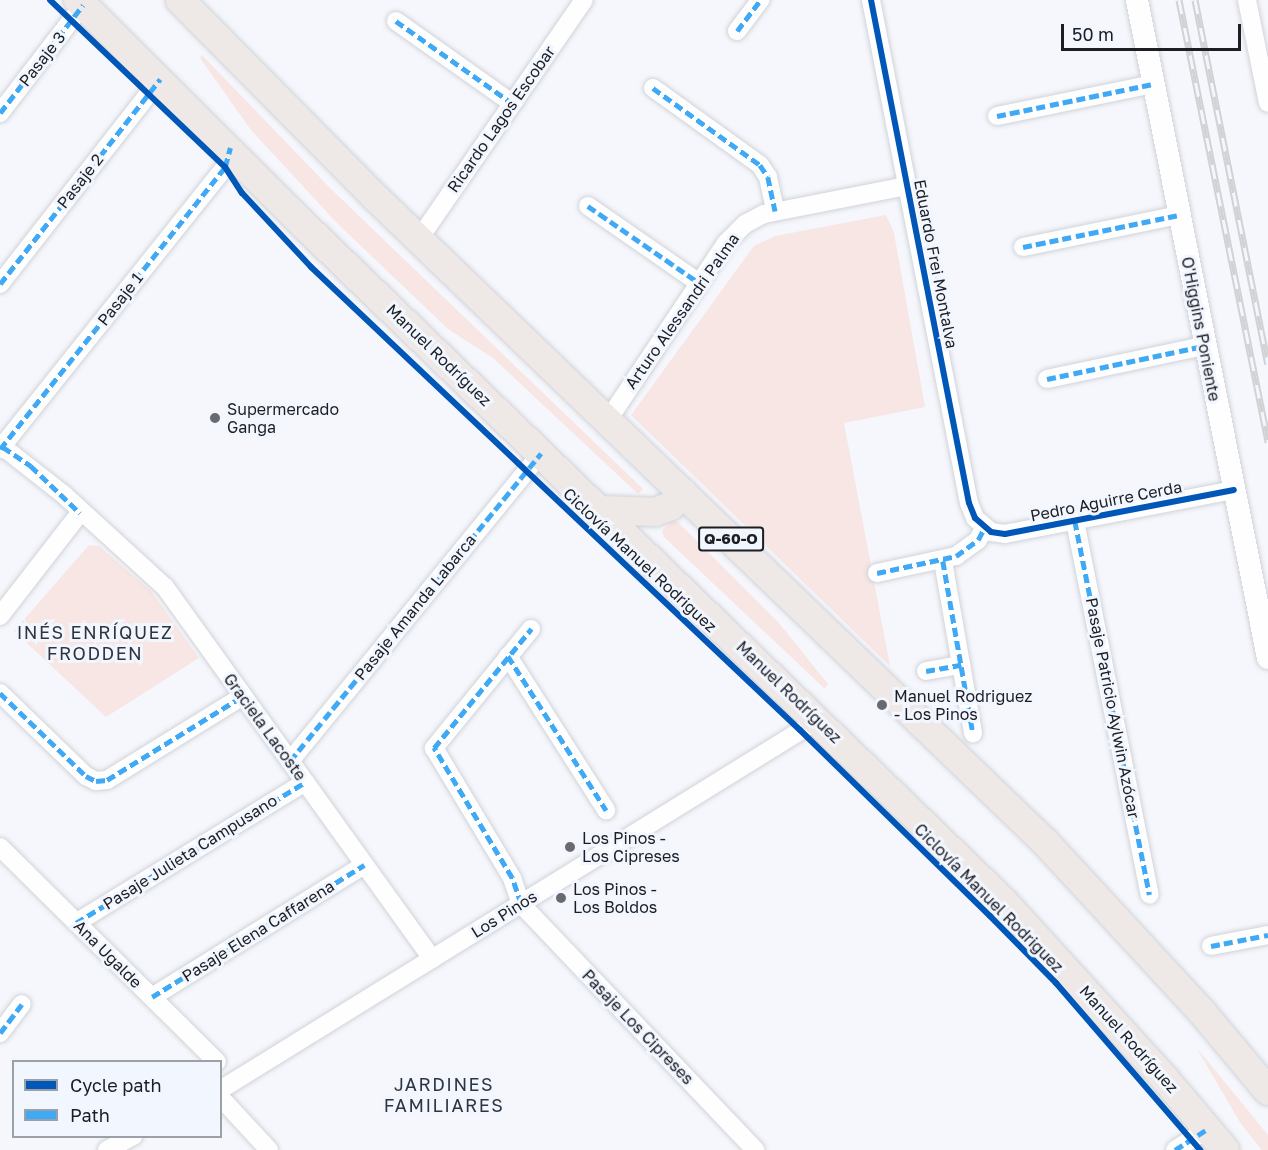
<!DOCTYPE html>
<meta charset="utf-8">
<style>
body{margin:0}
#map{position:relative;width:1268px;height:1150px;overflow:hidden;background:#f5f7fc;font-family:"Golos Text",sans-serif}
div>[style]{position:absolute}
.green>*{inset:0;background:#f7e6e3}
.roads{filter:drop-shadow(0 0 2px #d1d3d8) drop-shadow(0 0 2px #d1d3d8)}
.minor>*{height:18px;margin:-9px;padding:0 9px;transform-origin:9px;border-radius:9px;background:#fefeff}
.tertiary>*{height:22px;margin:-11px;padding:0 11px;transform-origin:11px;border-radius:11px;background:#fefeff}
.primary>*{height:28px;margin:-14px;padding:0 14px;transform-origin:14px;border-radius:14px;background:#eee9e7}
.rail>*{height:7px;margin-top:-3.5px;transform-origin:0;background:repeating-linear-gradient(90deg,#f2f6ff 0 14px,#d1d2d4 0 28px);box-sizing:border-box;border-block:2px solid #d1d2d4}
.quiet>*{height:4.5px;margin-top:-2.25px;transform-origin:0;background:repeating-linear-gradient(90deg,#3fa9f5 0 9px,transparent 0 13.5px)}
.cycleway>*{height:6px;margin:-3px;padding:0 3px;transform-origin:3px;border-radius:3px;background:#0057b8}
.dots>*{width:16px;height:16px;translate:-50% -50%;box-sizing:border-box;border:3px solid #f2f6ff;border-radius:50%}
span{translate:-50% -50%;white-space:nowrap;text-align:center;line-height:1.15;-webkit-text-stroke:6px #f2f6ff;paint-order:stroke}
.shield-label span{padding:2px 4px;background:#f2f6ff;border:2px solid;border-radius:4px;-webkit-text-stroke-width:0}
.shield-label{font-size:15px;color:#1c1e23;font-weight:700}
.street-label{font-size:16px;color:#1c1e23}
.poi-label{font-size:16px;color:#1c1e23}
.left{translate:0 -50%;text-align:left}
.neighbourhood-label{font-size:18px;color:#30343f;letter-spacing:1.5px}
.legend{position:absolute;left:12px;top:1060px;width:210px;height:78px;box-sizing:border-box;background:#f2f6ff;border:2px solid #9ca0a7;margin:0;padding:8px 10px;list-style:none;font-size:18px;color:#1c1e23}
.legend li{display:flex;align-items:center;gap:12px;height:30px}
.legend b{width:30px;border:2px solid #9ca0a7}
.scale{position:absolute;left:1061px;top:24px;width:180px;height:27px;box-sizing:border-box;border:3px solid #1c1e23;border-top:0;padding-left:8px;font-size:18px;line-height:21px;white-space:nowrap;color:#1c1e23;-webkit-text-stroke:4px #f2f6ff;paint-order:stroke}
</style>
<div id="map">
<div class="green">
<div style="clip-path:polygon(202px 55px,330px 188px,643px 489px,638px 494px,493px 358px,448px 329px,337px 223px,251px 130px,200px 58px)"></div>
<div style="clip-path:polygon(886px 215px,894px 233px,925px 407px,844px 423px,890px 666px,631px 415px,754px 246px,775px 236px)"></div>
<div style="clip-path:polygon(672px 521px,678px 522px,779px 623px,828px 684px,825px 689px,664px 537px,662px 531px)"></div>
<div style="clip-path:polygon(89px 545px,99px 546px,151px 591px,199px 658px,106px 717px,14px 631px)"></div>
<div style="clip-path:polygon(1196px 1047px,1268px 1135px,1268px 1150px,1262px 1150px,1241px 1124px)"></div>
</div>
<div class="roads">
<div class="minor">
<div style="left:871px;top:0;width:512px;rotate:78.98deg"></div>
<div style="left:969px;top:503px;width:16px;rotate:68deg"></div>
<div style="left:975px;top:518px;width:21px;rotate:41deg"></div>
<div style="left:991px;top:532px;width:14px;rotate:8deg"></div>
<div style="left:1005px;top:534px;width:233px;rotate:-10.9deg"></div>
<div style="left:1247px;top:0;width:105px;rotate:78.5deg"></div>
<div style="left:396px;top:21px;width:142px;rotate:35.3deg"></div>
<div style="left:737px;top:31px;width:39px;rotate:-53deg"></div>
<div style="left:653px;top:88px;width:132px;rotate:35.7deg"></div>
<div style="left:760px;top:165px;width:14px;rotate:56deg"></div>
<div style="left:768px;top:177px;width:35px;rotate:78deg"></div>
<div style="left:0;top:113px;width:136px;rotate:-52.5deg"></div>
<div style="left:997px;top:116px;width:159px;rotate:-11.6deg"></div>
<div style="left:588px;top:206px;width:135px;rotate:34.7deg"></div>
<div style="left:419px;top:239px;width:290px;rotate:-55.4deg"></div>
<div style="left:1023px;top:247px;width:159px;rotate:-11.6deg"></div>
<div style="left:0;top:284px;width:260px;rotate:-52deg"></div>
<div style="left:1047px;top:379px;width:160px;rotate:-11.9deg"></div>
<div style="left:608px;top:420px;width:213px;rotate:-56.3deg"></div>
<div style="left:726px;top:243px;width:27px;rotate:-45deg"></div>
<div style="left:745px;top:224px;width:21px;rotate:-28deg"></div>
<div style="left:764px;top:214px;width:146px;rotate:-11.1deg"></div>
<div style="left:3px;top:447px;width:76px;rotate:38.1deg"></div>
<div style="left:63px;top:494px;width:138px;rotate:42.4deg"></div>
<div style="left:165px;top:587px;width:458px;rotate:54.3deg"></div>
<div style="left:0;top:449px;width:361px;rotate:-51.4deg"></div>
<div style="left:225px;top:167px;width:20px;rotate:-75deg"></div>
<div style="left:1075px;top:521px;width:381px;rotate:78.7deg"></div>
<div style="left:943px;top:561px;width:175px;rotate:80.1deg"></div>
<div style="left:877px;top:573px;width:81px;rotate:-12.1deg"></div>
<div style="left:956px;top:556px;width:27px;rotate:-36deg"></div>
<div style="left:978px;top:540px;width:13px;rotate:-63deg"></div>
<div style="left:0;top:616px;width:130px;rotate:-52.2deg"></div>
<div style="left:531px;top:629px;width:154px;rotate:129.2deg"></div>
<div style="left:434px;top:748px;width:152px;rotate:59deg"></div>
<div style="left:512px;top:878px;width:28px;rotate:71deg"></div>
<div style="left:521px;top:904px;width:340px;rotate:46.4deg"></div>
<div style="left:508px;top:656px;width:183px;rotate:57.5deg"></div>
<div style="left:926px;top:671px;width:36px;rotate:-10deg"></div>
<div style="left:0;top:693px;width:120px;rotate:44deg"></div>
<div style="left:86px;top:776px;width:11px;rotate:27deg"></div>
<div style="left:96px;top:781px;width:11px;rotate:-5deg"></div>
<div style="left:107px;top:780px;width:160px;rotate:-31.7deg"></div>
<div style="left:290px;top:761px;width:397px;rotate:-50.8deg"></div>
<div style="left:0;top:847px;width:305px;rotate:44.7deg"></div>
<div style="left:76px;top:923px;width:269px;rotate:-31.6deg"></div>
<div style="left:1211px;top:946px;width:58px;rotate:-10.9deg"></div>
<div style="left:152px;top:997px;width:250px;rotate:-31.9deg"></div>
<div style="left:0;top:1033px;width:36px;rotate:-53deg"></div>
<div style="left:220px;top:1090px;width:703px;rotate:-31.75deg"></div>
<div style="left:220px;top:1097px;width:72px;rotate:47.2deg"></div>
<div style="left:107px;top:1150px;width:30px;rotate:-28deg"></div>
<div style="left:1175px;top:1150px;width:38px;rotate:-33deg"></div>
</div>
<div class="tertiary">
<div style="left:1137px;top:0;width:671px;rotate:78.74deg"></div>
</div>
<div class="primary">
<div style="left:78px;top:0;width:322px;rotate:44.9deg"></div>
<div style="left:306px;top:227px;width:972px;rotate:44.04deg"></div>
<div style="left:1005px;top:903px;width:238px;rotate:47.7deg"></div>
<div style="left:1165px;top:1079px;width:93px;rotate:49.8deg"></div>
<div style="left:180px;top:0;width:279px;rotate:45.3deg"></div>
<div style="left:376px;top:198px;width:930px;rotate:43.91deg"></div>
<div style="left:1046px;top:843px;width:230px;rotate:47.3deg"></div>
<div style="left:1202px;top:1012px;width:103px;rotate:50.1deg"></div>
<div style="left:600px;top:510px;width:55px;rotate:2.1deg"></div>
<div style="left:655px;top:512px;width:17px;rotate:-21deg"></div>
<div style="left:671px;top:506px;width:18px;rotate:-49deg"></div>
</div>
</div>
<div class="rail">
<div style="left:1179px;top:0;width:451px;rotate:78.6deg"></div>
<div style="left:1195px;top:0;width:371px;rotate:78.7deg"></div>
</div>
<div class="quiet">
<div style="left:396px;top:21px;width:142px;rotate:35.3deg"></div>
<div style="left:737px;top:31px;width:39px;rotate:-53deg"></div>
<div style="left:653px;top:88px;width:132px;rotate:35.7deg"></div>
<div style="left:760px;top:165px;width:14px;rotate:56deg"></div>
<div style="left:768px;top:177px;width:35px;rotate:78deg"></div>
<div style="left:0;top:113px;width:136px;rotate:-52.5deg"></div>
<div style="left:997px;top:116px;width:159px;rotate:-11.6deg"></div>
<div style="left:588px;top:206px;width:135px;rotate:34.7deg"></div>
<div style="left:1023px;top:247px;width:159px;rotate:-11.6deg"></div>
<div style="left:0;top:284px;width:260px;rotate:-52deg"></div>
<div style="left:1047px;top:379px;width:160px;rotate:-11.9deg"></div>
<div style="left:3px;top:447px;width:34px;rotate:34deg"></div>
<div style="left:31px;top:466px;width:68px;rotate:43.8deg"></div>
<div style="left:0;top:449px;width:361px;rotate:-51.4deg"></div>
<div style="left:225px;top:167px;width:20px;rotate:-75deg"></div>
<div style="left:1075px;top:521px;width:381px;rotate:78.7deg"></div>
<div style="left:943px;top:561px;width:175px;rotate:80.1deg"></div>
<div style="left:877px;top:573px;width:81px;rotate:-12.1deg"></div>
<div style="left:956px;top:556px;width:27px;rotate:-36deg"></div>
<div style="left:978px;top:540px;width:13px;rotate:-63deg"></div>
<div style="left:508px;top:656px;width:183px;rotate:57.5deg"></div>
<div style="left:926px;top:671px;width:36px;rotate:-10deg"></div>
<div style="left:0;top:693px;width:120px;rotate:44deg"></div>
<div style="left:86px;top:776px;width:11px;rotate:27deg"></div>
<div style="left:96px;top:781px;width:11px;rotate:-5deg"></div>
<div style="left:107px;top:780px;width:160px;rotate:-31.7deg"></div>
<div style="left:290px;top:761px;width:397px;rotate:-50.8deg"></div>
<div style="left:521px;top:904px;width:28px;rotate:-109deg"></div>
<div style="left:512px;top:878px;width:152px;rotate:-121deg"></div>
<div style="left:434px;top:748px;width:154px;rotate:-50.8deg"></div>
<div style="left:76px;top:923px;width:269px;rotate:-31.6deg"></div>
<div style="left:1211px;top:946px;width:58px;rotate:-10.9deg"></div>
<div style="left:152px;top:997px;width:250px;rotate:-31.9deg"></div>
<div style="left:0;top:1033px;width:36px;rotate:-53deg"></div>
<div style="left:1175px;top:1150px;width:38px;rotate:-33deg"></div>
</div>
<div class="cycleway">
<div style="left:50px;top:0;width:242px;rotate:43.7deg"></div>
<div style="left:225px;top:167px;width:31px;rotate:57deg"></div>
<div style="left:242px;top:193px;width:101px;rotate:47deg"></div>
<div style="left:311px;top:267px;width:673px;rotate:43.44deg"></div>
<div style="left:800px;top:730px;width:266px;rotate:44.4deg"></div>
<div style="left:990px;top:916px;width:94px;rotate:45.4deg"></div>
<div style="left:1056px;top:983px;width:221px;rotate:49.2deg"></div>
<div style="left:871px;top:0;width:512px;rotate:78.98deg"></div>
<div style="left:969px;top:503px;width:16px;rotate:68deg"></div>
<div style="left:975px;top:518px;width:21px;rotate:41deg"></div>
<div style="left:991px;top:532px;width:14px;rotate:8deg"></div>
<div style="left:1005px;top:534px;width:233px;rotate:-10.9deg"></div>
</div>
<div class="dots">
<div style="left:215px;top:418px;background:#686a6f"></div>
<div style="left:882px;top:705px;background:#686a6f"></div>
<div style="left:570px;top:847px;background:#686a6f"></div>
<div style="left:561px;top:898px;background:#686a6f"></div>
</div>
<div class="shield-label">
<span style="left:731px;top:539px">Q-60-O</span>
</div>
<div class="street-label">
<span style="left:42px;top:59px;rotate:-52deg">Pasaje 3</span>
<span style="left:501px;top:119px;rotate:-55deg">Ricardo Lagos Escobar</span>
<span style="left:80px;top:181px;rotate:-52deg">Pasaje 2</span>
<span style="left:936px;top:264px;rotate:79deg">Eduardo Frei Montalva</span>
<span style="left:120px;top:299px;rotate:-52deg">Pasaje 1</span>
<span style="left:682px;top:311px;rotate:-55deg">Arturo Alessandri Palma</span>
<span style="left:1201px;top:329px;rotate:79deg">O'Higgins Poniente</span>
<span style="left:439px;top:355px;rotate:44deg">Manuel Rodríguez</span>
<span style="left:1106px;top:501px;rotate:-11deg">Pedro Aguirre Cerda</span>
<span style="left:640px;top:560px;rotate:43deg">Ciclovía Manuel Rodriguez</span>
<span style="left:415px;top:607px;rotate:-51deg">Pasaje Amanda Labarca</span>
<span style="left:789px;top:692px;rotate:44deg">Manuel Rodríguez</span>
<span style="left:1113px;top:708px;rotate:79deg">Pasaje Patricio Aylwin Azócar</span>
<span style="left:265px;top:727px;rotate:54deg">Graciela Lacoste</span>
<span style="left:190px;top:852px;rotate:-32deg">Pasaje Julieta Campusano</span>
<span style="left:989px;top:898px;rotate:45deg">Ciclovía Manuel Rodriguez</span>
<span style="left:504px;top:914px;rotate:-32deg">Los Pinos</span>
<span style="left:258px;top:931px;rotate:-32deg">Pasaje Elena Caffarena</span>
<span style="left:108px;top:954px;rotate:45deg">Ana Ugalde</span>
<span style="left:638px;top:1027px;rotate:46deg">Pasaje Los Cipreses</span>
<span style="left:1129px;top:1039px;rotate:48deg">Manuel Rodríguez</span>
</div>
<div class="poi-label">
<span class="left" style="left:227px;top:418px">Supermercado<br>Ganga</span>
<span class="left" style="left:894px;top:705px">Manuel Rodriguez<br>- Los Pinos</span>
<span class="left" style="left:582px;top:847px">Los Pinos -<br>Los Cipreses</span>
<span class="left" style="left:573px;top:898px">Los Pinos -<br>Los Boldos</span>
</div>
<div class="neighbourhood-label">
<span style="left:95px;top:643px">INÉS ENRÍQUEZ<br>FRODDEN</span>
<span style="left:444px;top:1095px">JARDINES<br>FAMILIARES</span>
</div>
<ul class="legend">
<li><b style="height:8px;background:#0057b8"></b>Cycle path</li>
<li><b style="height:8px;background:#3fa9f5"></b>Path</li>
</ul>
<div class="scale">50 m</div>
</div>
